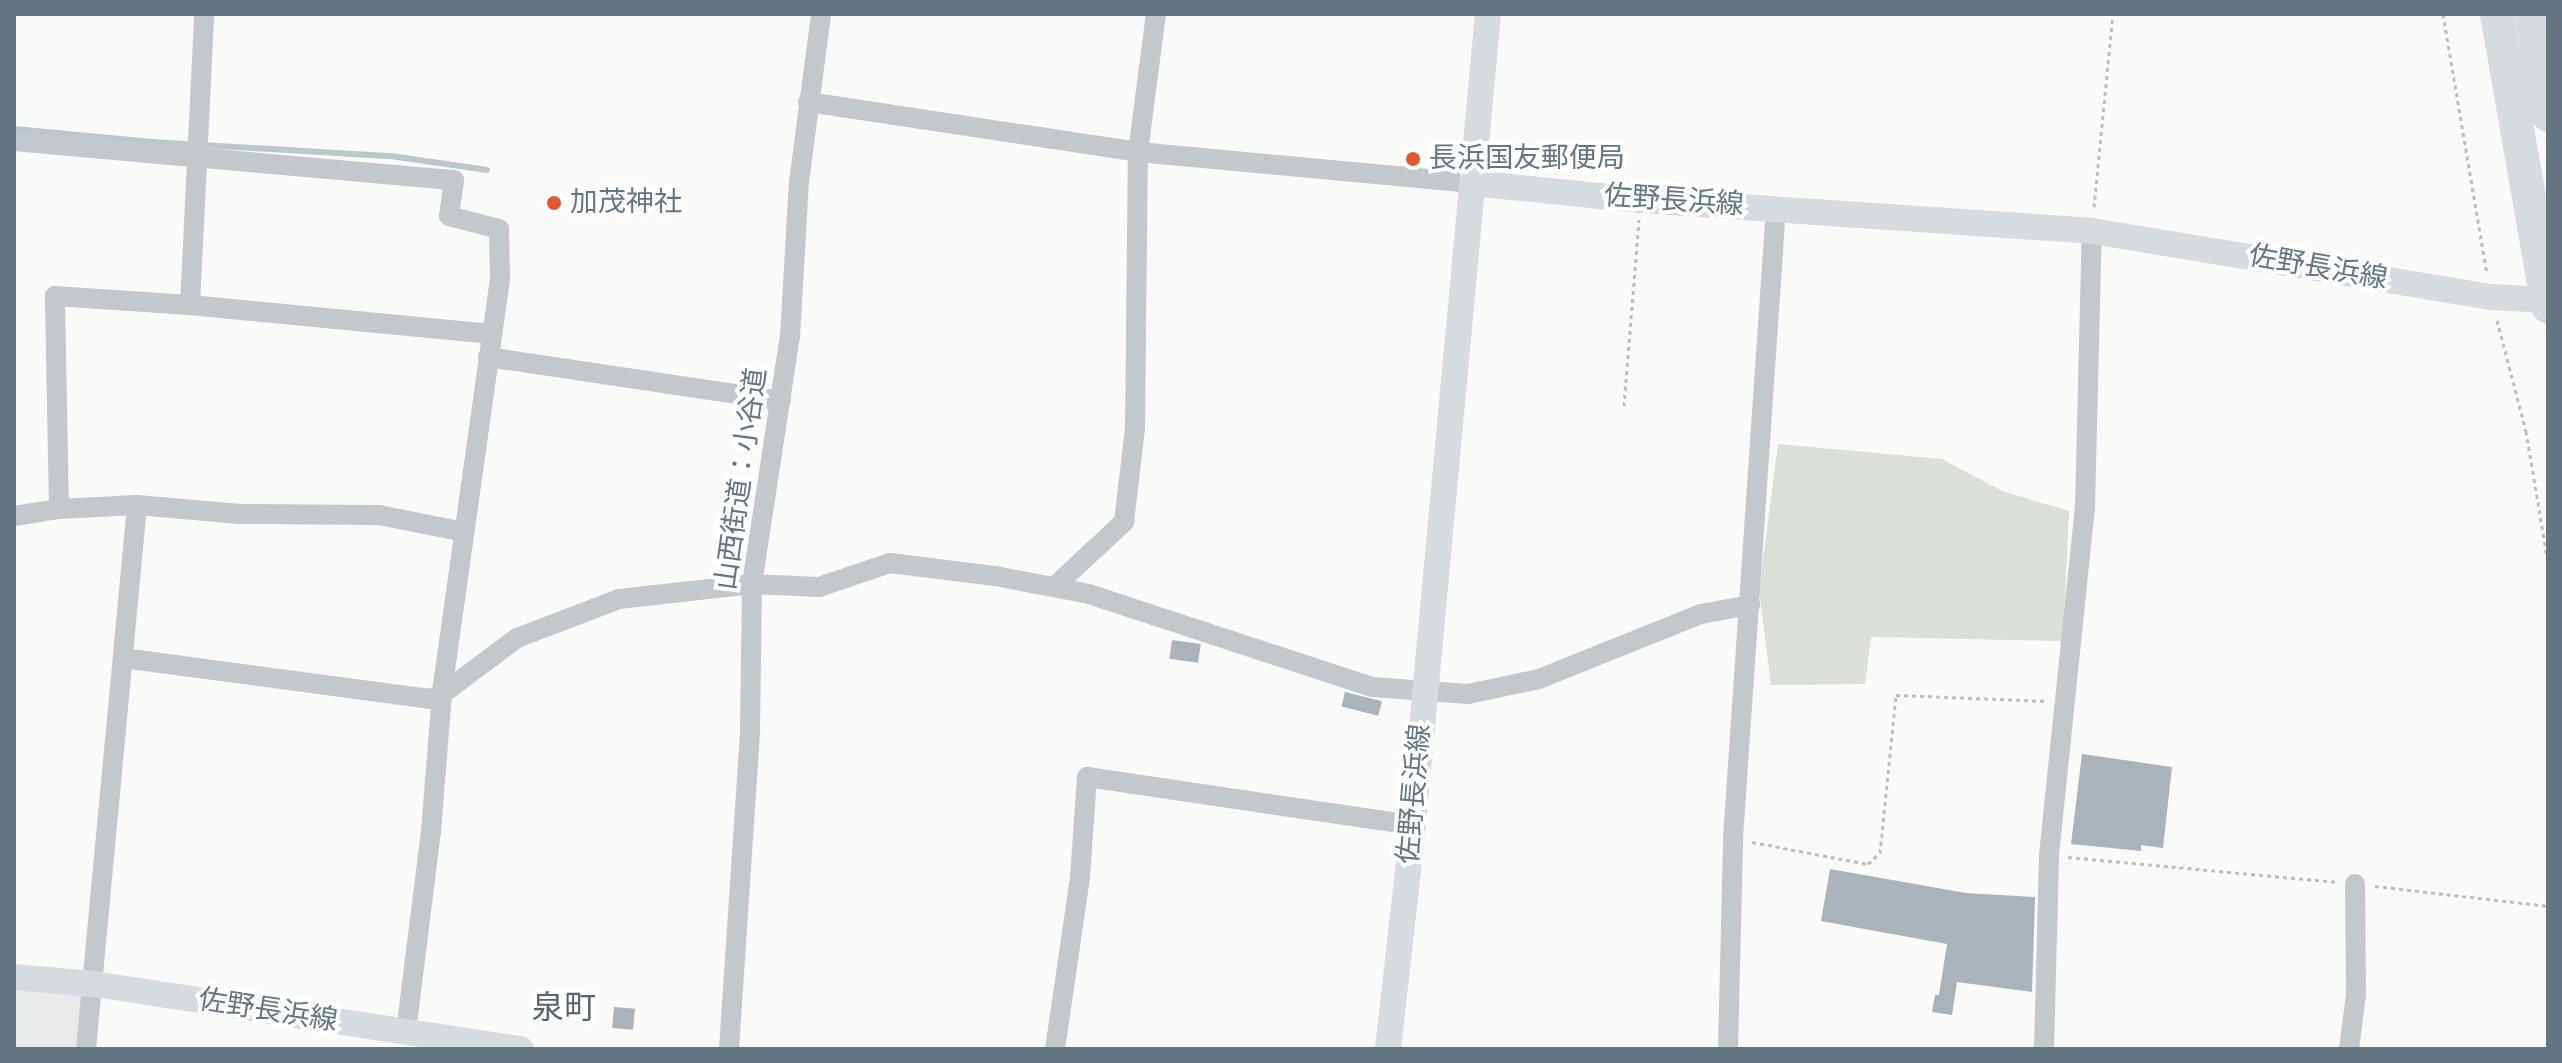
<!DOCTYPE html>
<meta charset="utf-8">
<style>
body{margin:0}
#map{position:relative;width:2562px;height:1063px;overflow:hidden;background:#fafaf8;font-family:"Alegreya Sans","Noto Sans JP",sans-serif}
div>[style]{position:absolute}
.built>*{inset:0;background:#e8e9e9}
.green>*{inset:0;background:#dadfd7}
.stream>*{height:6px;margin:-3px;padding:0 3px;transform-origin:3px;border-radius:3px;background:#bbc7cb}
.building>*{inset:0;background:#aab3b9;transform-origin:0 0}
.path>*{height:3px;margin-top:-1.5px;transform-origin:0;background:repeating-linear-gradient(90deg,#bbbfc2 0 4px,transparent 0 8px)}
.minor>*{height:20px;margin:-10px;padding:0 10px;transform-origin:10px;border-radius:10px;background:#c3c8cc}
.secondary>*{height:26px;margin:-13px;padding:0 13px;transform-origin:13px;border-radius:13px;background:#d6dbdf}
.motorway>*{height:34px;margin:-17px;padding:0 17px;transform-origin:17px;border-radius:17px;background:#d6dbdf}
.dots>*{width:22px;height:22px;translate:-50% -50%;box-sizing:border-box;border:4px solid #fff;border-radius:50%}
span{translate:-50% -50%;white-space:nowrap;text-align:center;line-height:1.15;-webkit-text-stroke:8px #fff;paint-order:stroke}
.poi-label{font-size:28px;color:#657683}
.left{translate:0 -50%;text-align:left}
.street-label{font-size:28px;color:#657683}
.quarter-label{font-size:32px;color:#57646e}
.frame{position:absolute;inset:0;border:16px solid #657683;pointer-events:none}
</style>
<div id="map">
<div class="built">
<div style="clip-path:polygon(14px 988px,84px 994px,77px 1049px,14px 1049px)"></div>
</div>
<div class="green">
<div style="clip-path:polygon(1778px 444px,1942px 459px,2002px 491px,2069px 511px,2063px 641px,1871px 637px,1865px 684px,1771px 685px,1759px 590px)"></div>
</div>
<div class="stream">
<div style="left:14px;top:129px;width:139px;rotate:5.4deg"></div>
<div style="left:152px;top:142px;width:239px;rotate:3.4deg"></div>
<div style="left:391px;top:156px;width:97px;rotate:8.3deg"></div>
</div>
<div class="building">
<div style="left:1172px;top:640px;width:29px;height:19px;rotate:8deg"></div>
<div style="left:1345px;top:692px;width:38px;height:15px;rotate:14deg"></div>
<div style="clip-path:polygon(2082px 754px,2172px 767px,2163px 848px,2141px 845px,2141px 851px,2071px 844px)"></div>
<div style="clip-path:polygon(1830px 869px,1966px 893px,2035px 897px,2032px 992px,1957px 982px,1952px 1015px,1932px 1012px,1935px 995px,1939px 995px,1947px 944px,1821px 921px)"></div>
<div style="left:614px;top:1007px;width:21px;height:21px;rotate:5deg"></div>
</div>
<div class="path">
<div style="left:2443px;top:14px;width:263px;rotate:80.4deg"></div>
<div style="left:2094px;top:207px;width:194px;rotate:-84.4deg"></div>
<div style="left:2497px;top:320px;width:115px;rotate:75.4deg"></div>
<div style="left:2526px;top:431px;width:134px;rotate:80.5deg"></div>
<div style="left:1624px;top:406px;width:187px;rotate:-85.4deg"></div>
<div style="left:1752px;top:842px;width:118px;rotate:10.7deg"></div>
<div style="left:1868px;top:864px;width:16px;rotate:-43deg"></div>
<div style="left:1880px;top:853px;width:159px;rotate:-84.2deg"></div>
<div style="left:1896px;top:695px;width:151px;rotate:2.3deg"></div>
<div style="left:2068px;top:857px;width:269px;rotate:5.3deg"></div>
<div style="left:2375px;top:886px;width:174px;rotate:6.6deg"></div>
</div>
<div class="minor">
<div style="left:808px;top:102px;width:334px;rotate:8.6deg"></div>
<div style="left:1138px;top:152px;width:335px;rotate:5.3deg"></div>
<div style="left:14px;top:141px;width:442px;rotate:5.1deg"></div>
<div style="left:454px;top:180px;width:36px;rotate:98deg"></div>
<div style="left:449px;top:216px;width:52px;rotate:14.6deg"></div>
<div style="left:499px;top:229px;width:50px;rotate:88.9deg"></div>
<div style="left:500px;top:279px;width:419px;rotate:98deg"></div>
<div style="left:442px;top:694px;width:137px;rotate:94.6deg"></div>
<div style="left:431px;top:831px;width:203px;rotate:97.1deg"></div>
<div style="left:190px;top:305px;width:291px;rotate:-87.2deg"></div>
<div style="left:488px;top:357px;width:296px;rotate:8.5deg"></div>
<div style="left:59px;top:509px;width:213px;rotate:-91.1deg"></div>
<div style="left:55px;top:296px;width:135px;rotate:3.8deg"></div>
<div style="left:190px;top:305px;width:303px;rotate:5.5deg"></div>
<div style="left:14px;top:516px;width:46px;rotate:-8.8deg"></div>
<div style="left:59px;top:509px;width:78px;rotate:-2.9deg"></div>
<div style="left:137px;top:505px;width:103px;rotate:5deg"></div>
<div style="left:240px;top:514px;width:139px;rotate:0.4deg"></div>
<div style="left:379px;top:515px;width:87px;rotate:11.3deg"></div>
<div style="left:1054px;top:587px;width:96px;rotate:-42.9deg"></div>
<div style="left:1124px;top:522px;width:94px;rotate:-83.3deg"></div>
<div style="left:1135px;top:429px;width:277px;rotate:-89.4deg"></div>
<div style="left:1138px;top:152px;width:139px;rotate:-82.6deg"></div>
<div style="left:123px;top:658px;width:309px;rotate:7.6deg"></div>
<div style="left:429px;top:699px;width:14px;rotate:-21deg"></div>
<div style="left:442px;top:694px;width:94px;rotate:-36.7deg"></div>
<div style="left:517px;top:638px;width:109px;rotate:-20.9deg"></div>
<div style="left:619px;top:599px;width:134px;rotate:-6.4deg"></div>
<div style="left:752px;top:584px;width:67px;rotate:2.6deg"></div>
<div style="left:819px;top:587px;width:75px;rotate:-18.7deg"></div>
<div style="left:890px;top:563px;width:106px;rotate:7.1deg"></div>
<div style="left:995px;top:576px;width:96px;rotate:10.8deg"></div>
<div style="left:1089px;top:594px;width:298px;rotate:18.2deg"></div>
<div style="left:1372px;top:687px;width:96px;rotate:4.2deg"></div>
<div style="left:1468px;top:694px;width:73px;rotate:-11.9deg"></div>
<div style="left:1539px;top:679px;width:175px;rotate:-21.9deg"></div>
<div style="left:1701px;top:614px;width:50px;rotate:-10.4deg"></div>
<div style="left:86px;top:1049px;width:546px;rotate:-84.64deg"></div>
<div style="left:729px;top:1049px;width:321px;rotate:-86.2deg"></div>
<div style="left:750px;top:729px;width:145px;rotate:-89.2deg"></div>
<div style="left:752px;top:584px;width:250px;rotate:-81.3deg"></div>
<div style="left:790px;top:337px;width:155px;rotate:-86.7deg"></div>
<div style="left:799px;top:182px;width:169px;rotate:-82.5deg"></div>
<div style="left:1055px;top:1049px;width:174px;rotate:-81.7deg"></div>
<div style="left:1080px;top:877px;width:100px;rotate:-86deg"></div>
<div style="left:1087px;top:777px;width:330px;rotate:8.4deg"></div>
<div style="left:1728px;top:1049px;width:211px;rotate:-88.6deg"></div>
<div style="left:1733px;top:838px;width:631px;rotate:-86.1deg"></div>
<div style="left:2044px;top:1049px;width:194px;rotate:-88.5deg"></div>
<div style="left:2049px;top:855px;width:349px;rotate:-84.1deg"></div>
<div style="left:2085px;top:508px;width:277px;rotate:-88.6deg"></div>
<div style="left:2349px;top:1049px;width:55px;rotate:-82.7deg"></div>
<div style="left:2356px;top:994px;width:110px;rotate:-90.5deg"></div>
</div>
<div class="secondary">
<div style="left:1472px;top:183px;width:169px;rotate:5.8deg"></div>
<div style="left:1640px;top:200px;width:453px;rotate:3.9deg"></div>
<div style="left:2092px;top:231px;width:404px;rotate:9.4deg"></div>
<div style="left:2491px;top:297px;width:57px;rotate:3deg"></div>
<div style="left:14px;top:977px;width:80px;rotate:5deg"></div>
<div style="left:94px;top:984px;width:432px;rotate:8.7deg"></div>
<div style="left:1388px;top:1049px;width:225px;rotate:-83.6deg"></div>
<div style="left:1413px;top:825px;width:814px;rotate:-84.72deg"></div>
</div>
<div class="motorway">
<div style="left:2497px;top:14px;width:297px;rotate:80.1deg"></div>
<div style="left:2532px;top:14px;width:102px;rotate:81deg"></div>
</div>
<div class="dots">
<div style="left:1413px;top:159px;background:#e4572e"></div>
<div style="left:554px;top:203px;background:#e4572e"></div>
</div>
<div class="poi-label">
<span class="left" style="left:1429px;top:159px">長浜国友郵便局</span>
<span class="left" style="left:570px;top:203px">加茂神社</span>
</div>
<div class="street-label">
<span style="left:1674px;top:201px;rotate:4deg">佐野長浜線</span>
<span style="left:2318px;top:268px;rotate:10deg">佐野長浜線</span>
<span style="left:742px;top:479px;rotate:-82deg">山西街道：小谷道</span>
<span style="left:1415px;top:794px;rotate:-85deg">佐野長浜線</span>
<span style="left:268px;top:1011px;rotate:9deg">佐野長浜線</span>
</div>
<div class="quarter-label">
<span style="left:564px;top:1008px">泉町</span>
</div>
<div class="frame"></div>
</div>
